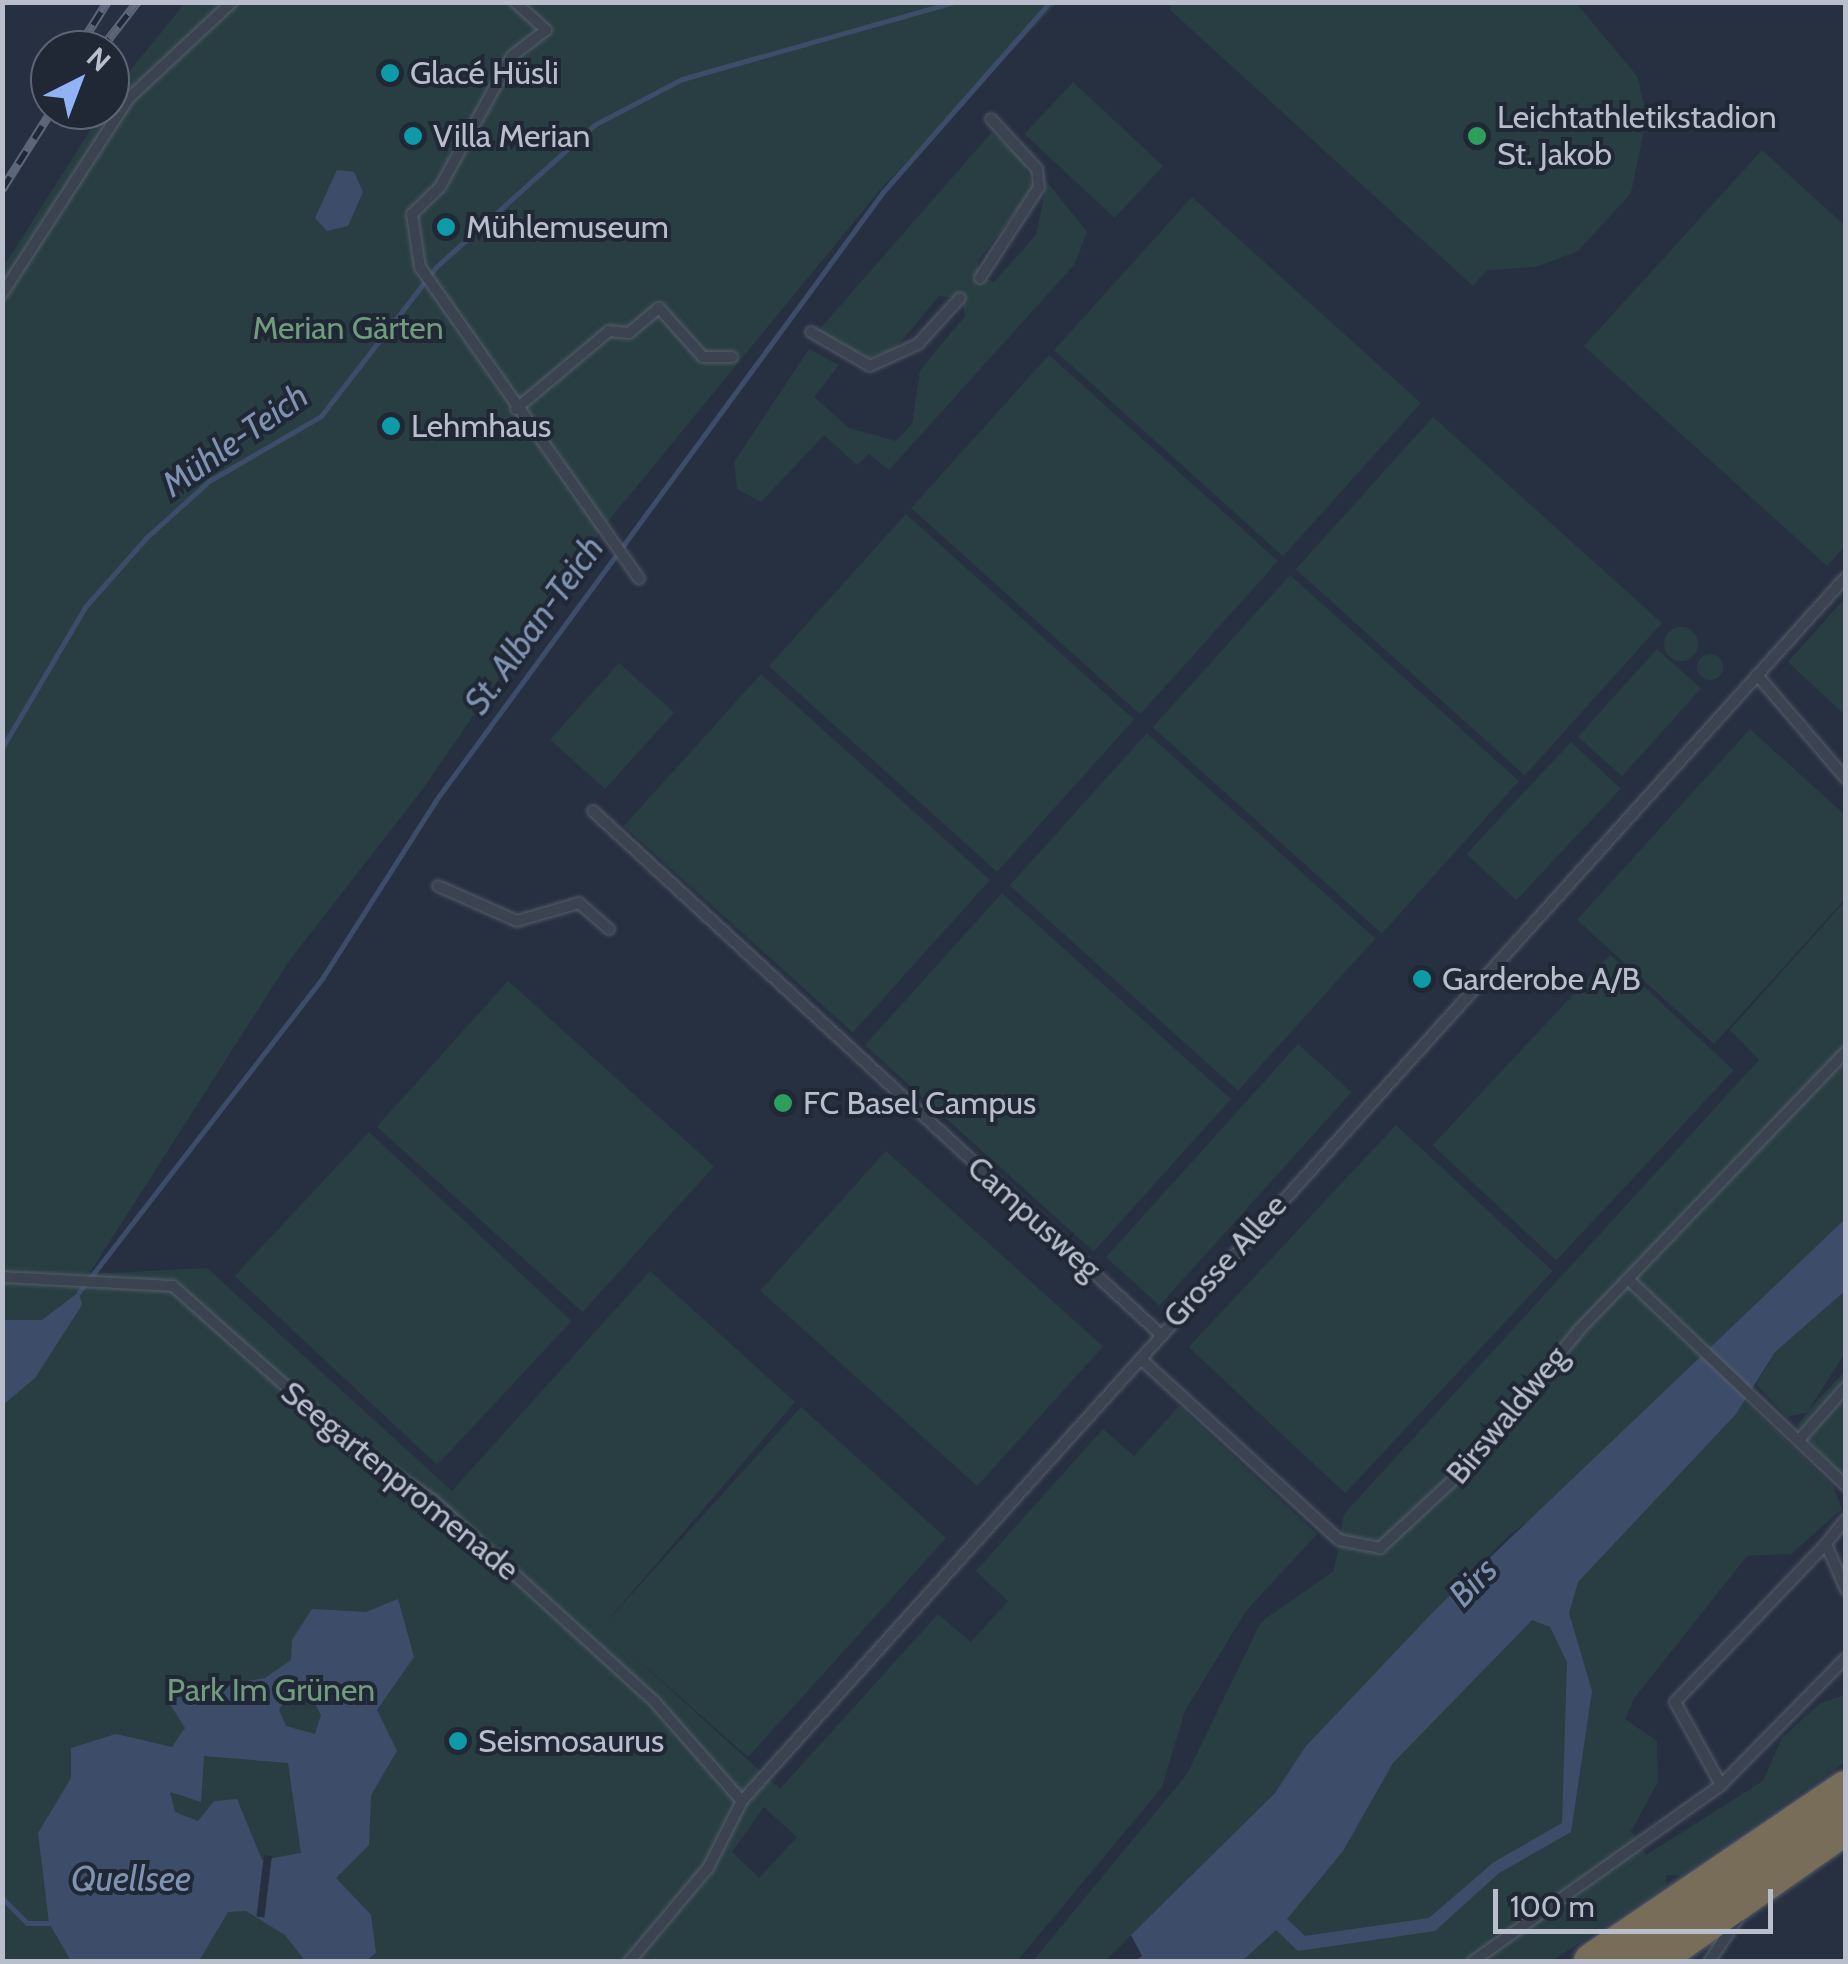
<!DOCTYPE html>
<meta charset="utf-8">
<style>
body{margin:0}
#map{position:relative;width:1848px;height:1964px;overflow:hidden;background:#273041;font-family:Cabin,sans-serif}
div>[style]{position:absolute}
.green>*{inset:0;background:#293e42;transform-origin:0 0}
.round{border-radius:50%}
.water>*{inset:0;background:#3d4d69}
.pier>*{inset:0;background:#273041;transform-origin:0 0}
.stream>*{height:5px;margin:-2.5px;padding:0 2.5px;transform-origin:2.5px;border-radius:2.5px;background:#3d4d69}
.roads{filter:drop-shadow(0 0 2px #565e6b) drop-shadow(0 0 2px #565e6b)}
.lane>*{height:10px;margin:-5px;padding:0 5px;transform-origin:5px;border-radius:5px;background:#3b4351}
.highway>*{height:38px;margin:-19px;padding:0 19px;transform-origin:19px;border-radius:19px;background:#776d58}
.rail>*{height:9px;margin-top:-4.5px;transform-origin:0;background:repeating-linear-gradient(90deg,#202836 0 15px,#5d6678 0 30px);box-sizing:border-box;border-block:2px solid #5d6678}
.dots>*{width:28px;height:28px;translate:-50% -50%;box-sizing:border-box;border:5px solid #202836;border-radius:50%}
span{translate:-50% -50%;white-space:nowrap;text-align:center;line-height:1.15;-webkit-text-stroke:8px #202836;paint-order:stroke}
.poi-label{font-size:32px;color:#b8becb}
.left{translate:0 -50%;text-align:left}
.park-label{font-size:32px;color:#709b7c}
.street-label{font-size:32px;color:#b8becb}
.water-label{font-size:35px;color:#8092b2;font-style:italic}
.frame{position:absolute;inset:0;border:5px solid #b8becb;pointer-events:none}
.north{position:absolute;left:30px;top:30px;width:100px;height:100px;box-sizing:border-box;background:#202836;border:2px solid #5d6472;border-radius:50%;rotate:42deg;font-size:28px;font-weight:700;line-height:40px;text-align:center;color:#b8becb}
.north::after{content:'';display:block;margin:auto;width:35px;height:45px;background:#92b2f6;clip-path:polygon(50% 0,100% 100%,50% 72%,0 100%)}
.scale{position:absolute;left:1493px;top:1889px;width:280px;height:45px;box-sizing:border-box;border:5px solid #b8becb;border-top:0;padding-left:12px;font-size:30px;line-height:35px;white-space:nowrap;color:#b8becb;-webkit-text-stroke:8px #202836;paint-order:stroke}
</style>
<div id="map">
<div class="green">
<div style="clip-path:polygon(1175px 2px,1576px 3px,1637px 76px,1647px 116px,1631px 193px,1578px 251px,1536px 267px,1487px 270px,1473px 286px,1169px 9px)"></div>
<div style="clip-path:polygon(evenodd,185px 3px,1057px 3px,880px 190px,601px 530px,422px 790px,289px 961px,89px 1274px,207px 1268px,452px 1491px,650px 1271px,795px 1402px,602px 1627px,801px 1407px,946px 1538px,748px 1757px,628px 1651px,780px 1789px,938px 1614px,971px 1642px,1008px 1601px,976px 1571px,1103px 1429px,1134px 1456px,1179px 1406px,1317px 1534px,1246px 1611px,1185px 1711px,1162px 1787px,1017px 1961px,3px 1961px,2px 269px,121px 82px,185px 3px,764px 1807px,797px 1837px,759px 1878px,732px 1852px,764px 1807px)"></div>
<div style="left:1073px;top:82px;width:123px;height:71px;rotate:43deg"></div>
<div style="clip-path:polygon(992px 132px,1023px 161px,1033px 188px,978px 261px,978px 276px,994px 282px,1036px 235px,1047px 182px,1087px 232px,1074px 265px,889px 470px,869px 454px,857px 465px,824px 435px,761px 502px,737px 489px,734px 462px,809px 349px,839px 365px,814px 397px,849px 428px,896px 441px,912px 424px,920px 370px,965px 316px,962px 299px,939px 296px,894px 350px,868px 358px,818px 331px)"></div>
<div style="clip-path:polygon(1762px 150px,1845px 226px,1845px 546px,1827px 566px,1584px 346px)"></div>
<div style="left:1192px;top:197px;width:308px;height:206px;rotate:42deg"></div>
<div style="left:1049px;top:355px;width:308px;height:206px;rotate:42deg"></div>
<div style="left:1433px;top:417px;width:308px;height:205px;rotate:42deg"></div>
<div style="left:906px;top:514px;width:307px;height:205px;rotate:42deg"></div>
<div style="left:1290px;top:575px;width:308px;height:205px;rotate:42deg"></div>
<div style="clip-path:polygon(1845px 598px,1845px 715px,1788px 662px)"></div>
<div class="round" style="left:1664px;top:627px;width:34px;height:34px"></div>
<div style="left:1657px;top:649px;width:59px;height:118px;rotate:42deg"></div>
<div class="round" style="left:1697px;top:654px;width:26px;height:26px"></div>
<div style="left:619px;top:663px;width:74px;height:103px;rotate:42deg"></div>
<div style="left:761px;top:674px;width:308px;height:205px;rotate:42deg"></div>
<div style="clip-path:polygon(1750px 729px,1845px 815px,1845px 899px,1714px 1044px,1577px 920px)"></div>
<div style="left:1147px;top:733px;width:307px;height:205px;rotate:42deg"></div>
<div style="left:1571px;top:742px;width:68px;height:153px;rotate:43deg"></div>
<div style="left:1002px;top:893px;width:308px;height:205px;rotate:42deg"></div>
<div style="clip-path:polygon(1845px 901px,1845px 1219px,1561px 1497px,1508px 1536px,1306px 1746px,1275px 1793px,1105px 1961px,1032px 1962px,1187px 1774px,1261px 1622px,1334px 1571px,1344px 1514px,1759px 1060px,1730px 1030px)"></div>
<div style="left:1610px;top:955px;width:169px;height:260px;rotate:43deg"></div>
<div style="left:508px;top:981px;width:277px;height:196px;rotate:42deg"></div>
<div style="left:1298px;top:1044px;width:72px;height:287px;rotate:42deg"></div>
<div style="left:1396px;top:1125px;width:214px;height:304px;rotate:43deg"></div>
<div style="left:369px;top:1132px;width:277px;height:197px;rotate:43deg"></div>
<div style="left:886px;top:1151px;width:292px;height:188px;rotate:42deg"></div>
<div style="clip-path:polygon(1845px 1291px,1845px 1353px,1809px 1409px,1845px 1371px,1845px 1481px,1797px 1425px,1808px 1412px,1787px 1417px,1756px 1384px,1775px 1352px)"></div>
<div style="clip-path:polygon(1744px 1400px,1833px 1486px,1842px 1509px,1791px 1554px,1747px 1556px,1635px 1697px,1625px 1719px,1657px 1741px,1658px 1782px,1631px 1831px,1646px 1855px,1763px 1781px,1782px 1738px,1820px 1703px,1845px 1695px,1845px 1762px,1680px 1876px,1666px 1875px,1666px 1886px,1552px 1961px,1242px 1962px,1343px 1851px,1392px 1763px)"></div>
</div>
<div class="water">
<div style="clip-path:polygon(337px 170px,354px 172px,363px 192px,348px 226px,327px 231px,315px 218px)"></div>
<div style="clip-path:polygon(evenodd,1845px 1219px,1845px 1291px,1775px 1352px,1736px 1414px,1578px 1582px,1569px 1613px,1592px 1691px,1571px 1832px,1499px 1873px,1435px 1931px,1298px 1951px,1276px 1930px,1241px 1962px,1135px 1961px,1142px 1956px,1131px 1935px,1275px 1793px,1306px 1746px,1436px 1609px,1845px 1219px,1532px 1620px,1550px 1627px,1567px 1662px,1562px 1823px,1494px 1862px,1429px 1918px,1305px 1936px,1287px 1919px,1343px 1851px,1393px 1763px,1532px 1620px)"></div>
<div style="clip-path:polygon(79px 1292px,82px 1305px,35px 1378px,3px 1405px,3px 1320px,42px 1320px)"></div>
<div style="clip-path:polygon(evenodd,398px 1599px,414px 1657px,377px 1710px,397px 1751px,371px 1795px,369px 1845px,336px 1878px,371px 1915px,376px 1953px,366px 1961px,305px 1961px,285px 1935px,246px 1911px,228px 1912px,199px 1961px,71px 1961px,49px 1923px,38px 1833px,71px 1778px,71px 1748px,116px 1734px,172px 1747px,185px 1728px,170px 1704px,183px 1692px,265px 1678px,291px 1660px,292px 1640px,312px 1609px,366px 1612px,398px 1599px,306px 1687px,321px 1715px,315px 1734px,286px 1726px,279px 1710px,290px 1691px,306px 1687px,398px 1599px,204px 1756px,288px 1763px,301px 1853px,262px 1860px,237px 1799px,214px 1801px,198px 1821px,175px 1812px,170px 1792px,201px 1802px,204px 1756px)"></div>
</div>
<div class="pier">
<div style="left:264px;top:1855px;width:8px;height:62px;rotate:7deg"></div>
</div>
<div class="stream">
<div style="left:2px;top:748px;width:164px;rotate:-59.5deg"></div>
<div style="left:85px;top:607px;width:94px;rotate:-48.5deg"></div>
<div style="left:147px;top:537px;width:84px;rotate:-42.1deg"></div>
<div style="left:209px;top:481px;width:129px;rotate:-30.1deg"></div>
<div style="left:321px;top:416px;width:188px;rotate:-52.3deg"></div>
<div style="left:436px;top:267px;width:212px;rotate:-41.9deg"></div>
<div style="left:594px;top:125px;width:99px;rotate:-27.6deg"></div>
<div style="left:682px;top:79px;width:283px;rotate:-15.8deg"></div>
<div style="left:79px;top:1292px;width:398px;rotate:-52.2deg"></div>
<div style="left:323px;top:977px;width:210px;rotate:-57.4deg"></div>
<div style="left:436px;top:800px;width:755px;rotate:-53.68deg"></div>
<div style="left:883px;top:192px;width:253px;rotate:-48.7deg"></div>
<div style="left:2px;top:1898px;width:35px;rotate:45deg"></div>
<div style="left:27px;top:1923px;width:22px"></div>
<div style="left:200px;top:1961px;width:35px"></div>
</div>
<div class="roads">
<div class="lane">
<div style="left:515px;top:2px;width:42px;rotate:42.1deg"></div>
<div style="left:546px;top:30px;width:43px;rotate:142.6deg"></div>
<div style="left:512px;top:56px;width:149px;rotate:118.8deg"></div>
<div style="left:440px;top:187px;width:39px;rotate:136deg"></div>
<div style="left:412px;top:214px;width:54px;rotate:81.4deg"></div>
<div style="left:420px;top:267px;width:381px;rotate:54.9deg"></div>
<div style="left:980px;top:278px;width:108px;rotate:-57deg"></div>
<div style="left:1039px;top:187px;width:18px;rotate:-96deg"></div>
<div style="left:1037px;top:169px;width:68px;rotate:-132.6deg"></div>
<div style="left:2px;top:294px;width:232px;rotate:-57.1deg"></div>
<div style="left:128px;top:99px;width:142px;rotate:-43deg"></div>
<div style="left:811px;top:332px;width:68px;rotate:30deg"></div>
<div style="left:870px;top:366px;width:53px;rotate:-24.6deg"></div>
<div style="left:918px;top:344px;width:62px;rotate:-47.6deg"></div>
<div style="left:516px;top:409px;width:121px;rotate:-40deg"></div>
<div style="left:609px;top:331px;width:20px;rotate:6deg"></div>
<div style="left:629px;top:333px;width:39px;rotate:-40deg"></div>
<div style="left:659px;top:308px;width:66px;rotate:48.1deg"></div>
<div style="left:703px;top:357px;width:29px"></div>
<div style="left:1757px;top:675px;width:137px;rotate:49.4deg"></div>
<div style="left:593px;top:811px;width:770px;rotate:42.68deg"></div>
<div style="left:438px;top:886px;width:86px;rotate:23.9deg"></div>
<div style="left:517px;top:921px;width:65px;rotate:-16.2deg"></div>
<div style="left:579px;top:903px;width:40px;rotate:41deg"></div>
<div style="left:2px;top:1277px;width:171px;rotate:3deg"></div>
<div style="left:173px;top:1286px;width:241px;rotate:41.6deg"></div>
<div style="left:353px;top:1446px;width:97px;rotate:34deg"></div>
<div style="left:433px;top:1500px;width:299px;rotate:42.3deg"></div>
<div style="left:654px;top:1701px;width:133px;rotate:48.7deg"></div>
<div style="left:1628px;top:1279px;width:301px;rotate:43.5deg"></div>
<div style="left:1142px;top:1360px;width:267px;rotate:42.4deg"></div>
<div style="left:1339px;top:1540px;width:42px;rotate:11deg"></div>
<div style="left:1380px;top:1548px;width:116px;rotate:-42.9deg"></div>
<div style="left:1465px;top:1469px;width:180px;rotate:-50.6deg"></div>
<div style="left:1579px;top:1330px;width:385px;rotate:-46.2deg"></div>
<div style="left:1799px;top:1440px;width:71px;rotate:-48.4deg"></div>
<div style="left:1846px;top:1519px;width:32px;rotate:129deg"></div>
<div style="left:1826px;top:1544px;width:50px;rotate:66.5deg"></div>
<div style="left:1721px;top:1785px;width:95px;rotate:-119deg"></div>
<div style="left:1675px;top:1702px;width:219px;rotate:-46.3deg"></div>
<div style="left:629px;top:1962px;width:123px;rotate:-50deg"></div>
<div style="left:708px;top:1868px;width:75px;rotate:-63.1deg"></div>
<div style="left:742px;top:1801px;width:1648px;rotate:-47.95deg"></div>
<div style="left:1472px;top:1962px;width:305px;rotate:-35.4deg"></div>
<div style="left:1721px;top:1785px;width:178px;rotate:-45.5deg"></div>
<div style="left:1709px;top:1962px;width:54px;rotate:-56.3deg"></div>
</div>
<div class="highway">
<div style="left:1593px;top:1962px;width:306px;rotate:-34.2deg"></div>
<div style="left:1650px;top:1962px;width:239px;rotate:-35deg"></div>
</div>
</div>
<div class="rail">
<div style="left:77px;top:50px;width:57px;rotate:-58deg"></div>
<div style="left:100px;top:50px;width:61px;rotate:-52.4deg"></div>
<div style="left:2px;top:189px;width:93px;rotate:-57.7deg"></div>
</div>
<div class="dots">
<div style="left:390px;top:73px;background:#0f9aa8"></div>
<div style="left:413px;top:136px;background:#0f9aa8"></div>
<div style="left:1477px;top:136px;background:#2e9e5b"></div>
<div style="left:446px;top:227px;background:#0f9aa8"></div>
<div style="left:391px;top:426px;background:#0f9aa8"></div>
<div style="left:1422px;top:979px;background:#0f9aa8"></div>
<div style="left:783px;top:1103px;background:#2e9e5b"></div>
<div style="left:458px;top:1741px;background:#0f9aa8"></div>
</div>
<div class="poi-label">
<span class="left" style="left:410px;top:73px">Glacé Hüsli</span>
<span class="left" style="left:1497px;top:136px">Leichtathletikstadion<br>St. Jakob</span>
<span class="left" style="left:433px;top:136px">Villa Merian</span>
<span class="left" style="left:466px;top:227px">Mühlemuseum</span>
<span class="left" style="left:411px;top:426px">Lehmhaus</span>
<span class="left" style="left:1442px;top:979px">Garderobe A/B</span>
<span class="left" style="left:803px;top:1103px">FC Basel Campus</span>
<span class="left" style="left:478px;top:1741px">Seismosaurus</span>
</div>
<div class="park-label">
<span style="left:348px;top:328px">Merian Gärten</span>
<span style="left:271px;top:1690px">Park Im Grünen</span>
</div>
<div class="street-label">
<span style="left:1034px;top:1218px;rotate:42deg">Campusweg</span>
<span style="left:1225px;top:1261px;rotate:-48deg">Grosse Allee</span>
<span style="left:1507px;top:1415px;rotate:-50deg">Birswaldweg</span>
<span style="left:400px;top:1481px;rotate:39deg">Seegartenpromenade</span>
</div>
<div class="water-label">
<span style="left:235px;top:440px;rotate:-35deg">Mühle-Teich</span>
<span style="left:534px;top:625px;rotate:-54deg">St. Alban-Teich</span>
<span style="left:1473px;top:1582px;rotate:-46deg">Birs</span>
<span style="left:131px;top:1879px">Quellsee</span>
</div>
<div class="frame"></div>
<div class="north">N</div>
<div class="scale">100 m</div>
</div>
